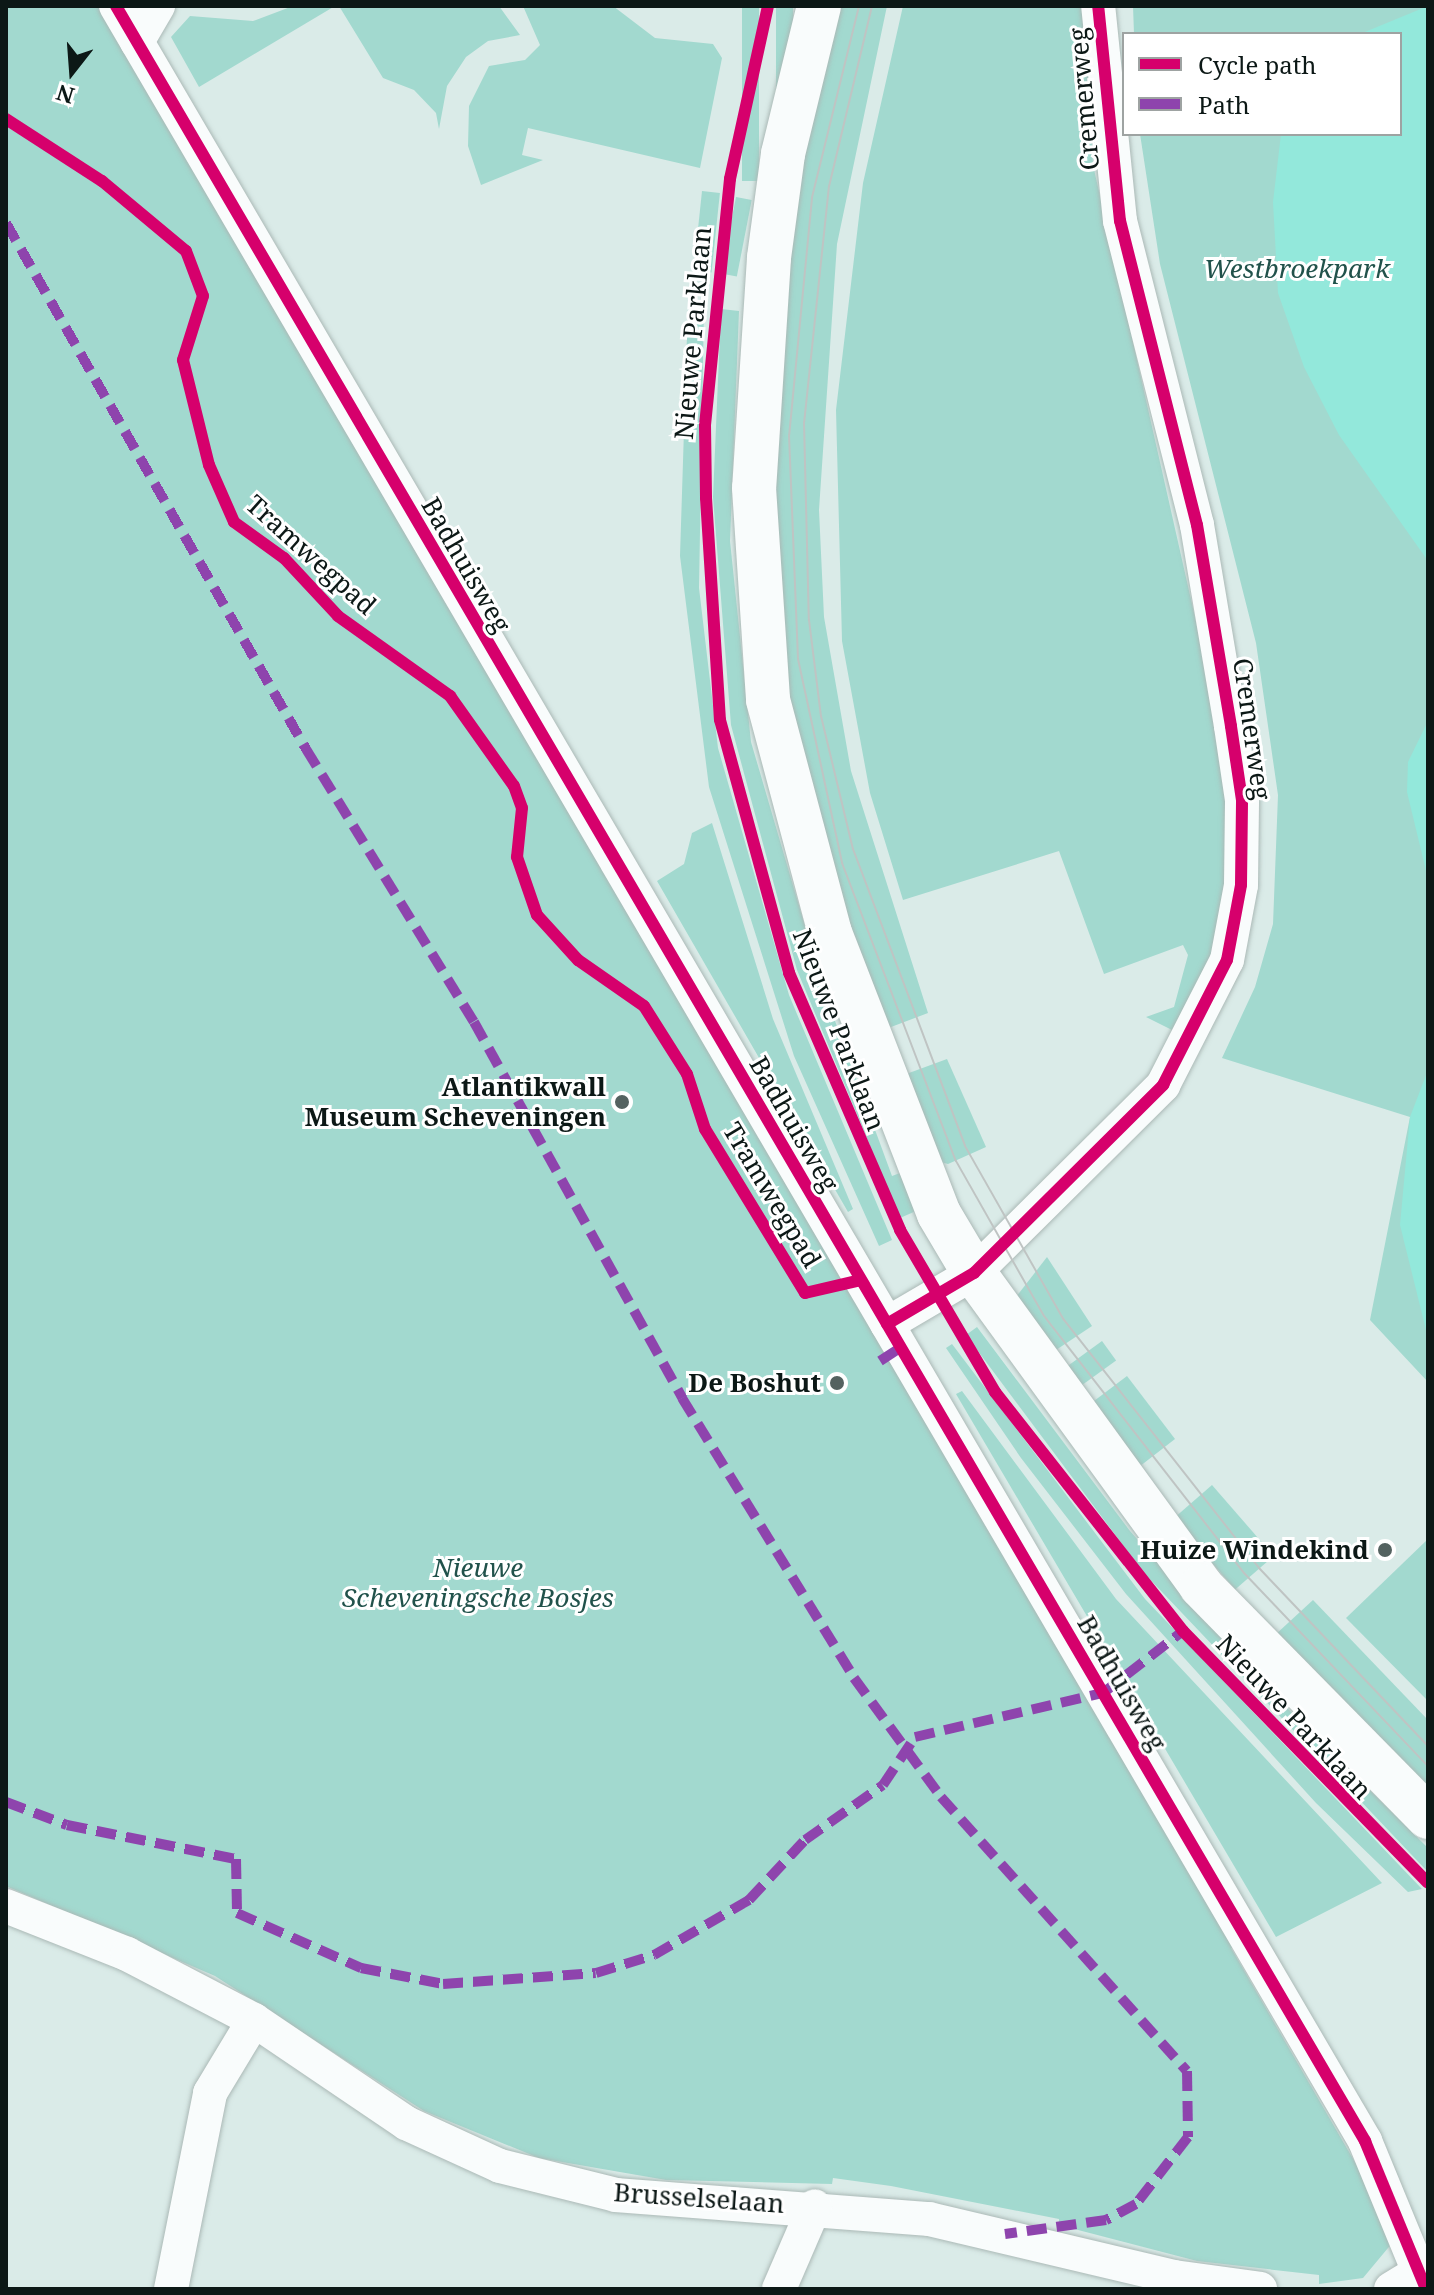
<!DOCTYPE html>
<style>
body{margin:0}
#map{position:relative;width:1434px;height:2295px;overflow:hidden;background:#daebe8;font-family:"Noto Serif",serif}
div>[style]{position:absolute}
.green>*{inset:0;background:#a2d9cf;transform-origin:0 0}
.water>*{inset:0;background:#93e8db}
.roads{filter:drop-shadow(0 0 2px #abb9b6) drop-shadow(0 0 2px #abb9b6)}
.minor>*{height:34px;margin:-17px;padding:0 17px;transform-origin:17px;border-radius:17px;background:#f9fcfc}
.secondary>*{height:44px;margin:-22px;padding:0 22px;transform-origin:22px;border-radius:22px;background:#f9fcfc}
.tram>*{height:2px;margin:-1px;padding:0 1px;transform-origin:1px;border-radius:1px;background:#bfc4c3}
.quiet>*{height:10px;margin-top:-5px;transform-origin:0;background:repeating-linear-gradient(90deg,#8e44ad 0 20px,transparent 0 30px)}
.cycleway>*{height:12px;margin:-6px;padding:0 6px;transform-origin:6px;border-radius:6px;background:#d6006c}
.dots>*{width:22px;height:22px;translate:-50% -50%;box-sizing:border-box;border:4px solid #fff;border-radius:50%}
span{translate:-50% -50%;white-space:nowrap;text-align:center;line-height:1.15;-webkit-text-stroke:6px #fff;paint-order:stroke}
.street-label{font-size:26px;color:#0c1816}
.park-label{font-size:26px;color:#21524b;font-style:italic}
.poi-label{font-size:26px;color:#0c1816;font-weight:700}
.right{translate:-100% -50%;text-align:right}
.frame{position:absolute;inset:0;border:8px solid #0c1816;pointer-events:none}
.legend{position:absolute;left:1122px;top:32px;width:280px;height:104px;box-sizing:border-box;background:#fff;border:2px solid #9ea3a2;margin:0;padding:10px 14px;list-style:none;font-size:24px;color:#0c1816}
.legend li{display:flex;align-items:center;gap:16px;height:40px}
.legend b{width:40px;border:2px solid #9ea3a2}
.north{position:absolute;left:32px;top:32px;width:80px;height:80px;-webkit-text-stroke:6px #fff;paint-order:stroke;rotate:197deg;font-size:22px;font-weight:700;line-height:32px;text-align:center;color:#0c1816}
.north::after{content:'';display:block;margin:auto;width:28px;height:36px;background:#0c1816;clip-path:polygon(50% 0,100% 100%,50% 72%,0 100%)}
</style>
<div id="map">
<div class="green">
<div style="clip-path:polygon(6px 6px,101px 6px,1237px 1946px,1231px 1948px,1367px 2183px,1393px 2242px,1363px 2278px,1319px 2284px,1319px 2275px,1197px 2261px,1059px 2225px,1059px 2219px,891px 2186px,833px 2178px,832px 2184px,666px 2180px,539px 2158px,424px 2111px,215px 1976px,6px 1886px)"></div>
<div style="clip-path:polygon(293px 6px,335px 6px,199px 87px,171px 37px,190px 16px,253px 21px)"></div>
<div style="clip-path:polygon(339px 6px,499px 6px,520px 35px,488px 41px,466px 57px,447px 86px,439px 129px,436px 113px,414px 90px,383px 78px)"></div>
<div style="clip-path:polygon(523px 6px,613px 6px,655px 38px,713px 44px,722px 58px,700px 168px,528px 128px,522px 155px,543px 160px,481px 185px,468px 146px,469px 106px,489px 66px,525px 60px,540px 45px)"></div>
<div style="left:742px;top:6px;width:17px;height:175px"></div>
<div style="left:776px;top:6px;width:17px;height:180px"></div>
<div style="clip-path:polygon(835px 6px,887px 6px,837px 244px,819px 510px,824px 617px,851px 771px,928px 1013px,891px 1027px,878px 1021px,786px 708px,767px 504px,800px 164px)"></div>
<div style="clip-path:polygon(903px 6px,1084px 6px,1093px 165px,1222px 737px,1229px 842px,1218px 938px,1178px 1033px,1146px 1017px,1174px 1007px,1188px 955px,1183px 945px,1104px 974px,1059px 851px,903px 900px,870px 793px,842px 641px,836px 410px,863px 183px)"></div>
<div style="clip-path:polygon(1133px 6px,1428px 6px,1428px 1382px,1370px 1320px,1410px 1117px,1222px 1058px,1255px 987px,1273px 924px,1278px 795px,1256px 643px,1160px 264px,1140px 134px,1400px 134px,1400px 34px,1134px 34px)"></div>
<div style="left:702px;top:191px;width:18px;height:80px;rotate:6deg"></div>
<div style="left:736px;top:197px;width:16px;height:78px;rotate:11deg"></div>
<div style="clip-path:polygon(688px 303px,704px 306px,699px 588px,718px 748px,789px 995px,892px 1240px,879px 1246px,794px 1056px,709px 787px,680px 556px)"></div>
<div style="clip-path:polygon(721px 309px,739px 311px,730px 541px,751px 742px,824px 991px,892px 1176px,900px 1173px,916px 1211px,900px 1218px,797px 970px,731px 725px,713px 497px)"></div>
<div style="clip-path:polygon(712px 823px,773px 1019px,853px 1209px,848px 1212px,657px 881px,684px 864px,692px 833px)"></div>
<div style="clip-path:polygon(947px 1059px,986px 1147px,948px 1164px,937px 1161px,903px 1084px,909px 1073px)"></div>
<div style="clip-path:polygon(1047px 1257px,1092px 1326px,1056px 1350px,1013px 1301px)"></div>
<div style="clip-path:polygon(977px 1327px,1130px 1531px,1280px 1701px,1428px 1848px,1428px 1872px,1143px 1572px,966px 1335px)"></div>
<div style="left:1102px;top:1341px;width:24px;height:42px;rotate:54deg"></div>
<div style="clip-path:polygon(952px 1344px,1145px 1599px,1422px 1889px,1408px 1892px,1316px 1803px,1126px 1594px,1021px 1458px,946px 1348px)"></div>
<div style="clip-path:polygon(1127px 1376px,1175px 1439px,1135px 1470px,1094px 1417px,1094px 1401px)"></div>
<div style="clip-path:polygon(962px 1391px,1116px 1599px,1382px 1883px,1276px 1937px,956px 1394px)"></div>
<div style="left:1212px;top:1485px;width:94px;height:51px;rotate:49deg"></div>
<div style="clip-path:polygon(1428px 1539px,1428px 1701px,1346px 1618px)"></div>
<div style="clip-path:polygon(1313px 1600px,1428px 1720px,1428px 1793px,1275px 1635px)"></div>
</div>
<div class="water">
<div style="clip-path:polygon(1428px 6px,1428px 561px,1339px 435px,1304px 367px,1278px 293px,1273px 202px,1281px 134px,1400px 134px,1400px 34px,1360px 34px)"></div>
<div style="clip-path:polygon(1428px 721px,1428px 879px,1407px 792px,1408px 762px)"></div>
<div style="clip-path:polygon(1428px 1070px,1428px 1338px,1400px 1225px,1410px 1117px)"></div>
</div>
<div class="roads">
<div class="minor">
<div style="left:116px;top:6px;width:2474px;rotate:59.67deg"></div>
<div style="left:1365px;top:2141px;width:160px;rotate:67.6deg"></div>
<div style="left:137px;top:42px;width:42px;rotate:-59.7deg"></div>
<div style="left:887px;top:1324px;width:101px;rotate:-30.4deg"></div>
<div style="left:974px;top:1273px;width:267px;rotate:-44.8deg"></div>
<div style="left:1163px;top:1085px;width:140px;rotate:-62.9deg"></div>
<div style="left:1227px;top:960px;width:76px;rotate:-79.4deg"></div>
<div style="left:1241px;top:885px;width:85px;rotate:-89.3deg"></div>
<div style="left:1242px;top:800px;width:75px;rotate:-98.5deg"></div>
<div style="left:1231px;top:726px;width:204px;rotate:-99.6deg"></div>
<div style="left:1197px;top:525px;width:314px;rotate:-104.2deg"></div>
<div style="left:1120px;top:221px;width:216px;rotate:-95.8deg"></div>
<div style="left:6px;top:1906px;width:130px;rotate:21.6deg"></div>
<div style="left:127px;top:1954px;width:143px;rotate:27.5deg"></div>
<div style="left:254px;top:2020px;width:184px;rotate:34.1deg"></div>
<div style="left:406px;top:2123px;width:103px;rotate:24.6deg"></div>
<div style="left:500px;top:2166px;width:120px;rotate:14deg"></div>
<div style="left:616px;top:2195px;width:314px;rotate:4.4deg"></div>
<div style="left:929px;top:2219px;width:252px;rotate:13.3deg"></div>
<div style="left:1174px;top:2277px;width:87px;rotate:7.9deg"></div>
<div style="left:171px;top:2289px;width:200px;rotate:-78.7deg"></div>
<div style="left:210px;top:2093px;width:85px;rotate:-58.9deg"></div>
<div style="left:779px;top:2289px;width:90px;rotate:-66.6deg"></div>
<div style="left:1391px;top:2289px;width:37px;rotate:-31deg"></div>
</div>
<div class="secondary">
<div style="left:819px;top:6px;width:152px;rotate:103.7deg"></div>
<div style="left:783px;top:154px;width:105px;rotate:97.7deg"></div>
<div style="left:769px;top:258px;width:230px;rotate:93.7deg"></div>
<div style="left:754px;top:488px;width:212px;rotate:86.2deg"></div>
<div style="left:768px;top:700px;width:241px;rotate:75.1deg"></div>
<div style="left:830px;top:933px;width:301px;rotate:68.8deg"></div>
<div style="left:939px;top:1214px;width:69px;rotate:59.3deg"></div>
<div style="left:974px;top:1273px;width:387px;rotate:54deg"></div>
<div style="left:1201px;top:1586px;width:324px;rotate:45.5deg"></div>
</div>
</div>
<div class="tram">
<div style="left:859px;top:6px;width:198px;rotate:103.8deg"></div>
<div style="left:812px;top:198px;width:238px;rotate:95.5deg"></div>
<div style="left:789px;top:435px;width:224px;rotate:87.7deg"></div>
<div style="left:798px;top:659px;width:209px;rotate:77.8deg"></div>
<div style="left:842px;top:863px;width:319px;rotate:69.1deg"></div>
<div style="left:956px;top:1161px;width:178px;rotate:60.4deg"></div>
<div style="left:1044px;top:1316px;width:326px;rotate:52.1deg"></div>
<div style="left:1244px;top:1573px;width:267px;rotate:46.4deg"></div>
<div style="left:872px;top:6px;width:185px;rotate:103.4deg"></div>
<div style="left:829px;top:186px;width:237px;rotate:96deg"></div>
<div style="left:804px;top:422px;width:198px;rotate:88.6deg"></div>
<div style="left:809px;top:620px;width:97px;rotate:82.9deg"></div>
<div style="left:821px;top:716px;width:137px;rotate:76.5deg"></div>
<div style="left:853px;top:849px;width:317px;rotate:69.3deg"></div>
<div style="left:965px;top:1146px;width:200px;rotate:60.4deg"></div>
<div style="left:1064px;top:1320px;width:315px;rotate:51.8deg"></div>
<div style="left:1259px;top:1568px;width:245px;rotate:46.5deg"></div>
</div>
<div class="quiet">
<div style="left:6px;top:223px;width:606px;rotate:60.3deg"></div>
<div style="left:306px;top:749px;width:321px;rotate:58.4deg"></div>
<div style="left:474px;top:1022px;width:430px;rotate:61deg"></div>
<div style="left:682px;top:1398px;width:329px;rotate:58.4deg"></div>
<div style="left:854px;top:1678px;width:147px;rotate:53.8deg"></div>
<div style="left:941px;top:1797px;width:368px;rotate:48.1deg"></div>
<div style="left:1187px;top:2071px;width:66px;rotate:89.1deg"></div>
<div style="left:1188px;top:2137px;width:85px;rotate:127.8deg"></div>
<div style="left:1136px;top:2204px;width:34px;rotate:152deg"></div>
<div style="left:1106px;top:2220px;width:102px;rotate:172.1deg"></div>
<div style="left:880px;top:1361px;width:24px;rotate:-33deg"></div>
<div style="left:6px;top:1802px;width:65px;rotate:20.7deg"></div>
<div style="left:67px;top:1825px;width:172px;rotate:11.4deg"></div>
<div style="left:236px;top:1859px;width:54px;rotate:88.9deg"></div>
<div style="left:237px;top:1913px;width:136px;rotate:23.9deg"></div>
<div style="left:361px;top:1968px;width:84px;rotate:11deg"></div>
<div style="left:443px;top:1984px;width:153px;rotate:-4.1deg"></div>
<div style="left:596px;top:1973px;width:61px;rotate:-17.2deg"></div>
<div style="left:654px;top:1955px;width:110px;rotate:-30.1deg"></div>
<div style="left:749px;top:1900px;width:82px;rotate:-47deg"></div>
<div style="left:805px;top:1840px;width:95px;rotate:-35.2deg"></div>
<div style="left:883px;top:1785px;width:58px;rotate:-56.3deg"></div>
<div style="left:915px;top:1737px;width:193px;rotate:-13.2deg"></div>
<div style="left:1103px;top:1693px;width:101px;rotate:-37.8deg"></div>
</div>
<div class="cycleway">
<div style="left:116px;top:6px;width:2474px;rotate:59.67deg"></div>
<div style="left:1365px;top:2141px;width:160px;rotate:67.6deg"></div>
<div style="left:768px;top:6px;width:177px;rotate:102.4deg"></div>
<div style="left:730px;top:179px;width:247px;rotate:95.8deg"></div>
<div style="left:705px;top:425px;width:73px;rotate:89.2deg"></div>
<div style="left:706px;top:498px;width:222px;rotate:86.4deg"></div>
<div style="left:720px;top:720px;width:262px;rotate:74.7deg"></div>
<div style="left:789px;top:973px;width:280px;rotate:66.6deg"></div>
<div style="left:900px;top:1230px;width:188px;rotate:59.6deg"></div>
<div style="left:995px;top:1392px;width:304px;rotate:51.8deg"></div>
<div style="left:1183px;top:1631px;width:351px;rotate:45.8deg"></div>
<div style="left:6px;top:119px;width:114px;rotate:32.9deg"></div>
<div style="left:102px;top:181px;width:109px;rotate:39.8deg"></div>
<div style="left:186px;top:251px;width:48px;rotate:69.3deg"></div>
<div style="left:203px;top:296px;width:67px;rotate:107.4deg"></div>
<div style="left:183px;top:360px;width:108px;rotate:76.1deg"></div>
<div style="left:209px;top:465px;width:62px;rotate:66.3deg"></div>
<div style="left:234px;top:522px;width:62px;rotate:35.8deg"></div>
<div style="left:284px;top:558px;width:79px;rotate:47deg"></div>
<div style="left:338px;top:616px;width:138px;rotate:35.5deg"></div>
<div style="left:450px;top:696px;width:110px;rotate:54.6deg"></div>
<div style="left:514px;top:786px;width:23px;rotate:70deg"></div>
<div style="left:522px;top:808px;width:49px;rotate:95.8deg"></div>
<div style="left:517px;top:857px;width:61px;rotate:71deg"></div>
<div style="left:537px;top:915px;width:61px;rotate:47.7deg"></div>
<div style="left:578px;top:960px;width:80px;rotate:34.9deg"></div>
<div style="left:644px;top:1006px;width:80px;rotate:57.7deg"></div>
<div style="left:687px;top:1074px;width:58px;rotate:71.9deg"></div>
<div style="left:705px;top:1129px;width:192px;rotate:58.6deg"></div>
<div style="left:805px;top:1293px;width:57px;rotate:-13.1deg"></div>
<div style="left:887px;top:1324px;width:101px;rotate:-30.4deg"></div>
<div style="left:974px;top:1273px;width:267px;rotate:-44.8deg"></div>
<div style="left:1163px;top:1085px;width:140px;rotate:-62.9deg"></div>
<div style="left:1227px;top:960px;width:76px;rotate:-79.4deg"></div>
<div style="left:1241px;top:885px;width:85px;rotate:-89.3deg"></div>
<div style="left:1242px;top:800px;width:75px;rotate:-98.5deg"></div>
<div style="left:1231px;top:726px;width:204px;rotate:-99.6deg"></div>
<div style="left:1197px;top:525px;width:314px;rotate:-104.2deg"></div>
<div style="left:1120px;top:221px;width:216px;rotate:-95.8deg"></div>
</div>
<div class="dots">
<div style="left:622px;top:1102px;background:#546260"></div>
<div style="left:837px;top:1383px;background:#546260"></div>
<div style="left:1385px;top:1550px;background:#546260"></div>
</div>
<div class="street-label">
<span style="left:1084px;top:99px;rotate:-95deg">Cremerweg</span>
<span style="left:693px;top:333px;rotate:-85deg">Nieuwe Parklaan</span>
<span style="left:311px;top:555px;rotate:42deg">Tramwegpad</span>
<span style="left:466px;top:565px;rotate:60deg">Badhuisweg</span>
<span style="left:1252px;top:729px;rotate:82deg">Cremerweg</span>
<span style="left:839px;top:1030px;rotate:69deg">Nieuwe Parklaan</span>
<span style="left:794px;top:1124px;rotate:60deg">Badhuisweg</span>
<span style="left:772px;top:1195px;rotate:59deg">Tramwegpad</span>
<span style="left:1122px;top:1683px;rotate:60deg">Badhuisweg</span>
<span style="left:1294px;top:1717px;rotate:47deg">Nieuwe Parklaan</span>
<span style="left:699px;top:2198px;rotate:4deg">Brusselselaan</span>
</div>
<div class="park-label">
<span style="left:1297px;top:269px">Westbroekpark</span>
<span style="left:478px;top:1583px">Nieuwe<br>Scheveningsche Bosjes</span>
</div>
<div class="poi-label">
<span class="right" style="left:606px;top:1102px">Atlantikwall<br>Museum Scheveningen</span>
<span class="right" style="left:821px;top:1383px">De Boshut</span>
<span class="right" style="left:1369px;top:1550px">Huize Windekind</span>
</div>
<div class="frame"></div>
<ul class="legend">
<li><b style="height:10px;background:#d6006c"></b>Cycle path</li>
<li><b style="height:10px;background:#8e44ad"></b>Path</li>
</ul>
<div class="north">N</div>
</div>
